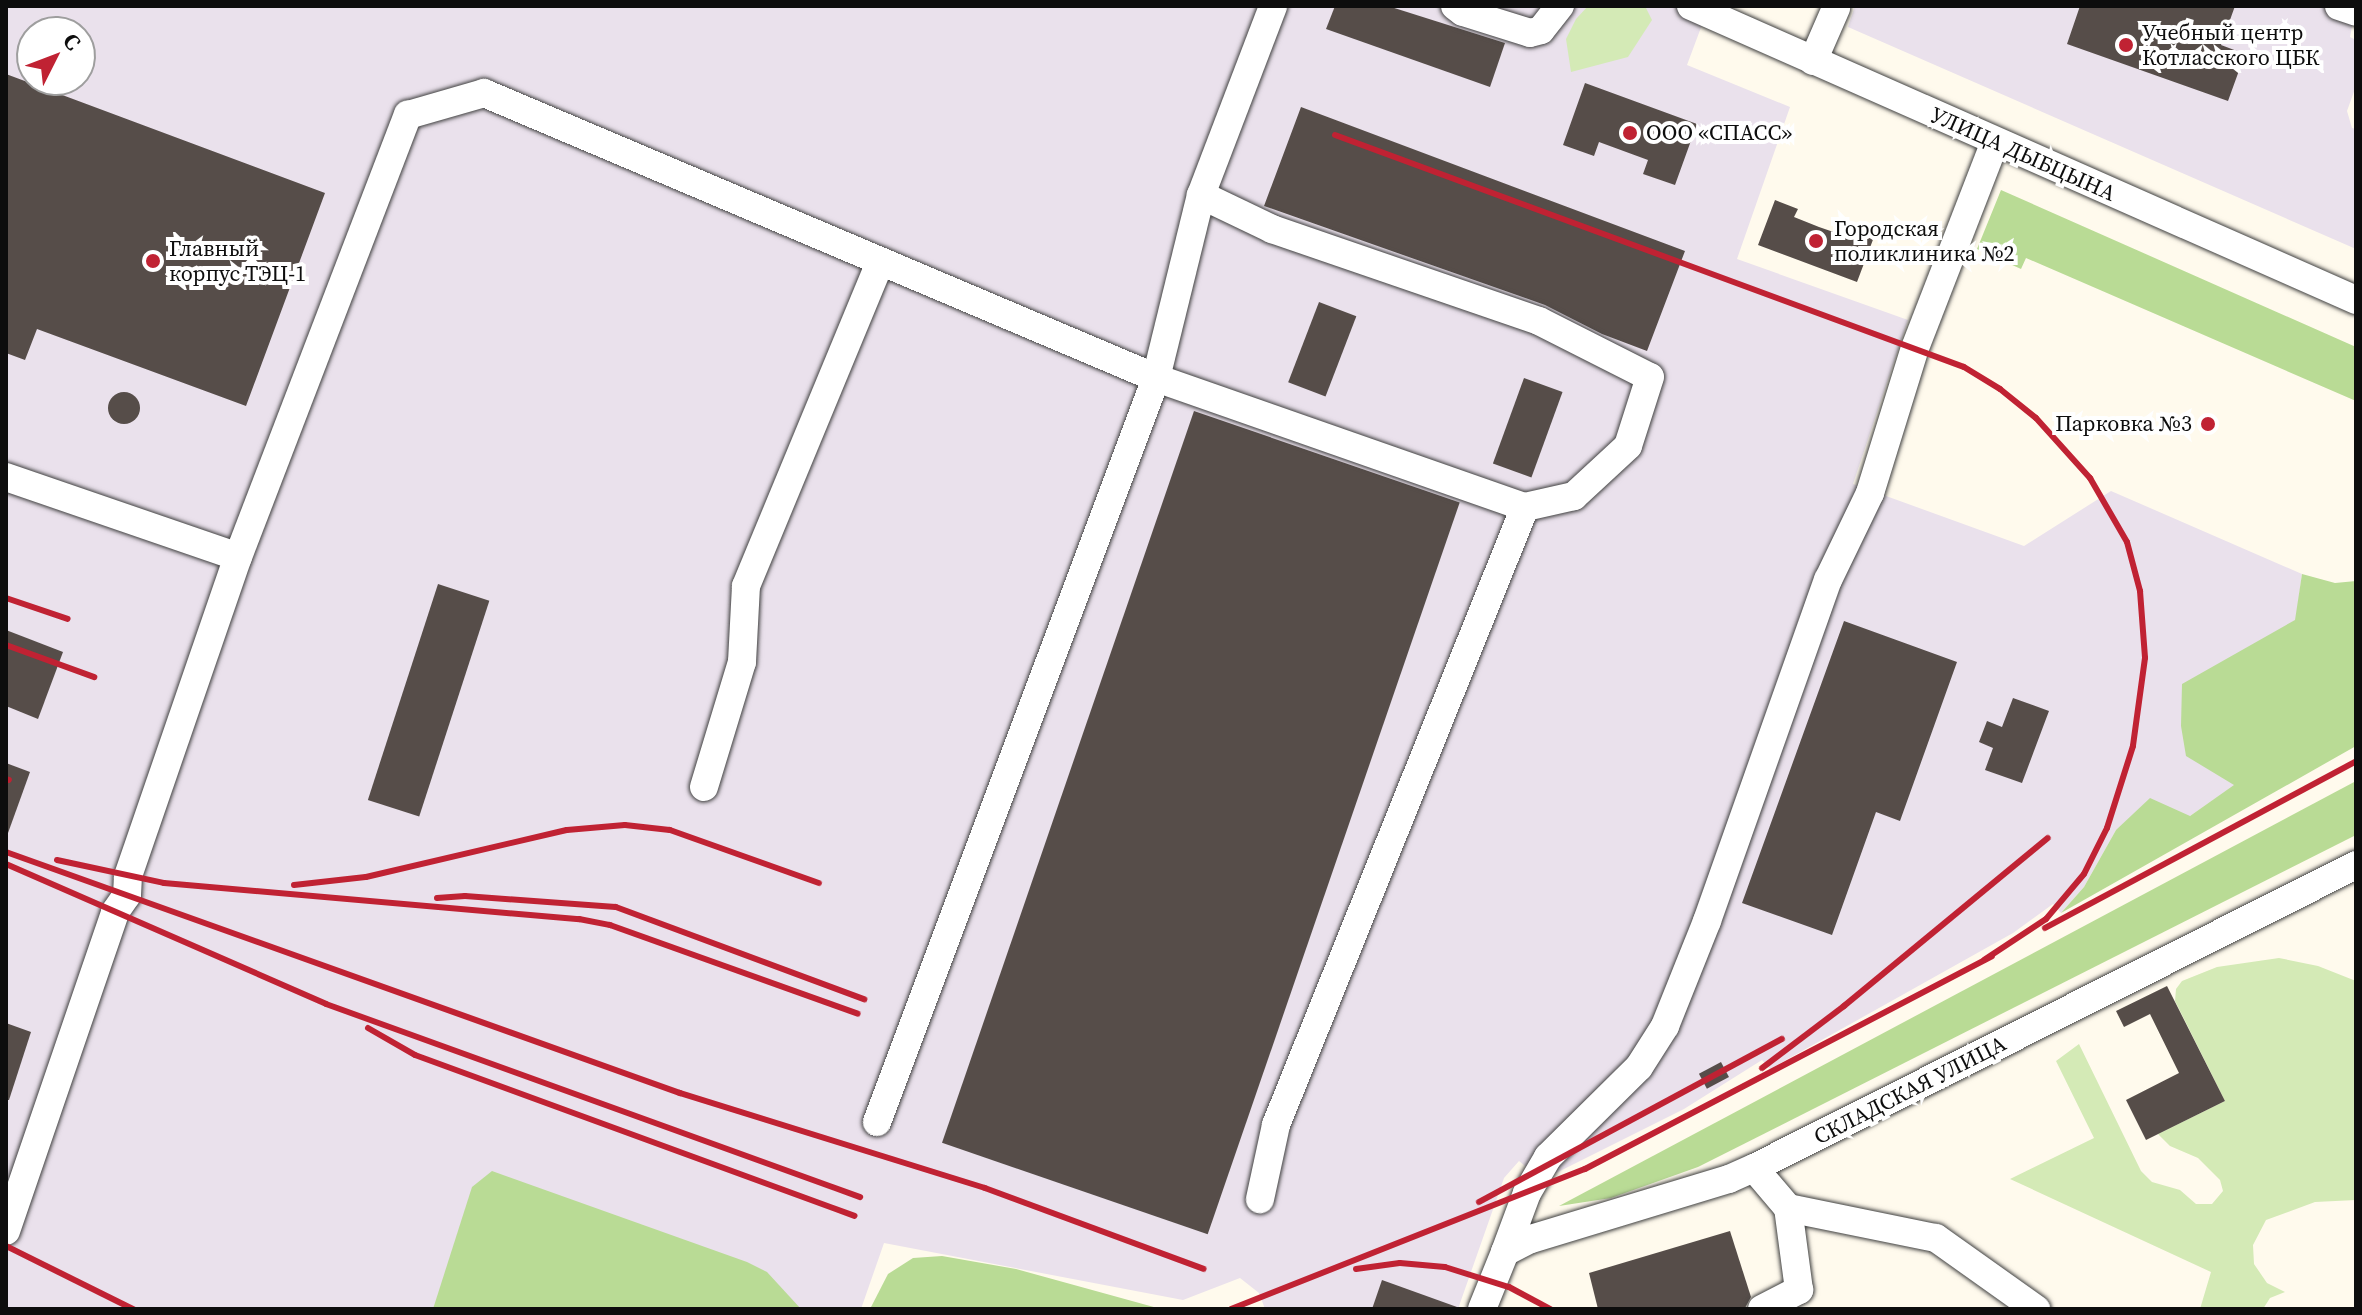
<!DOCTYPE html>
<meta charset="utf-8">
<style>
body{margin:0}
#map{position:relative;width:2362px;height:1315px;overflow:hidden;background:#fffaed;font-family:"Source Serif 4",serif}
div>[style]{position:absolute}
.industrial>*{inset:0;background:#eae1ec}
.green>*{inset:0;background:#d4eab6}
.forest>*{inset:0;background:#b9db95}
.building>*{inset:0;background:#564d49;transform-origin:0 0}
.round{border-radius:50%}
.roads{filter:drop-shadow(0 0 2px #404040) drop-shadow(0 0 2px #404040)}
.minor>*{height:28px;margin:-14px;padding:0 14px;transform-origin:14px;border-radius:14px;background:#fff}
.rail>*{height:6px;margin:-3px;padding:0 3px;transform-origin:3px;border-radius:3px;background:#c02233}
.dots>*{width:22px;height:22px;translate:-50% -50%;box-sizing:border-box;border:4px solid #fff;border-radius:50%}
span{translate:-50% -50%;white-space:nowrap;text-align:center;line-height:1.15;-webkit-text-stroke:8px #fff;paint-order:stroke}
.poi-label{font-size:22px;color:#0d0d0d}
.left{translate:0 -50%;text-align:left}
.right{translate:-100% -50%;text-align:right}
.street-label{font-size:22px;color:#0d0d0d}
.frame{position:absolute;inset:0;border:8px solid #0d0d0d;pointer-events:none}
.north{position:absolute;left:16px;top:16px;width:80px;height:80px;box-sizing:border-box;background:#fff;border:2px solid #9e9e9e;border-radius:50%;rotate:48deg;font-size:22px;font-weight:700;line-height:32px;text-align:center;color:#0d0d0d}
.north::after{content:'';display:block;margin:auto;width:28px;height:36px;background:#c02233;clip-path:polygon(50% 0,100% 100%,50% 72%,0 100%)}
</style>
<div id="map">
<div class="industrial">
<div style="clip-path:polygon(evenodd,6px 6px,1709px 6px,1687px 65px,1790px 107px,1737px 259px,1908px 320px,1853px 484px,2024px 546px,2111px 491px,2302px 574px,2296px 620px,2235px 785px,2190px 816px,2116px 830px,2084px 887px,2061px 913px,2053px 904px,2013px 933px,1770px 1069px,1762px 1060px,1684px 1109px,1542px 1180px,1519px 1161px,1504px 1178px,1458px 1309px,1265px 1309px,1259px 1293px,1240px 1278px,1183px 1300px,884px 1243px,861px 1309px,6px 1309px,6px 6px,32px 32px,80px 32px,80px 80px,32px 80px,32px 32px)"></div>
<div style="clip-path:polygon(1855px 6px,2356px 6px,2350px 37px,2356px 40px,2356px 86px,2347px 111px,2352px 128px,2356px 129px,2356px 249px,1848px 27px)"></div>
</div>
<div class="green">
<div style="clip-path:polygon(1588px 6px,1645px 6px,1652px 20px,1628px 57px,1571px 72px,1566px 39px,1576px 19px)"></div>
<div style="clip-path:polygon(2279px 958px,2318px 966px,2356px 981px,2356px 1200px,2315px 1202px,2266px 1220px,2253px 1245px,2254px 1264px,2267px 1283px,2285px 1292px,2270px 1298px,2263px 1309px,2200px 1309px,2211px 1272px,2010px 1179px,2094px 1138px,2056px 1061px,2079px 1044px,2141px 1171px,2152px 1182px,2180px 1190px,2196px 1204px,2212px 1204px,2223px 1191px,2220px 1180px,2198px 1158px,2170px 1146px,2158px 1134px,2225px 1101px,2175px 1001px,2176px 989px,2182px 981px,2217px 967px)"></div>
</div>
<div class="forest">
<div style="clip-path:polygon(2001px 190px,2356px 347px,2356px 401px,2026px 258px,2021px 269px,1977px 249px)"></div>
<div style="clip-path:polygon(2302px 574px,2335px 583px,2356px 581px,2356px 746px,2061px 913px,2084px 887px,2116px 830px,2150px 798px,2190px 816px,2234px 785px,2186px 756px,2181px 726px,2182px 684px,2295px 620px)"></div>
<div style="clip-path:polygon(2356px 781px,2356px 835px,1698px 1167px,1611px 1198px,1559px 1206px)"></div>
<div style="clip-path:polygon(492px 1171px,747px 1262px,767px 1272px,801px 1309px,433px 1309px,472px 1187px)"></div>
<div style="clip-path:polygon(942px 1256px,1016px 1269px,1161px 1309px,870px 1309px,888px 1274px,913px 1258px)"></div>
</div>
<div class="building">
<div style="clip-path:polygon(1335px 6px,1388px 6px,1505px 43px,1490px 87px,1326px 29px)"></div>
<div style="clip-path:polygon(2080px 6px,2235px 6px,2221px 45px,2245px 54px,2228px 101px,2067px 44px)"></div>
<div style="clip-path:polygon(6px 74px,325px 193px,246px 406px,37px 329px,25px 360px,6px 353px)"></div>
<div style="clip-path:polygon(1585px 83px,1697px 124px,1675px 185px,1643px 174px,1648px 160px,1599px 142px,1594px 156px,1563px 145px)"></div>
<div style="clip-path:polygon(1301px 107px,1685px 251px,1647px 351px,1602px 334px,1545px 305px,1264px 206px)"></div>
<div style="clip-path:polygon(1775px 200px,1798px 209px,1794px 217px,1819px 227px,1848px 237px,1851px 229px,1874px 237px,1857px 282px,1758px 245px)"></div>
<div style="left:1319px;top:302px;width:40px;height:86px;rotate:21deg"></div>
<div style="left:1524px;top:378px;width:41px;height:91px;rotate:20deg"></div>
<div class="round" style="left:108px;top:392px;width:32px;height:32px"></div>
<div style="left:1194px;top:411px;width:281px;height:774px;rotate:19deg"></div>
<div style="left:438px;top:584px;width:54px;height:227px;rotate:18deg"></div>
<div style="clip-path:polygon(1844px 621px,1957px 662px,1900px 821px,1876px 812px,1832px 935px,1742px 903px)"></div>
<div style="clip-path:polygon(6px 630px,63px 652px,38px 719px,6px 706px)"></div>
<div style="clip-path:polygon(2013px 698px,2049px 711px,2022px 783px,1985px 770px,1993px 748px,1979px 742px,1987px 721px,2002px 727px)"></div>
<div style="clip-path:polygon(6px 763px,30px 772px,8px 833px,6px 833px)"></div>
<div style="clip-path:polygon(2167px 986px,2225px 1101px,2146px 1140px,2126px 1100px,2179px 1073px,2150px 1014px,2124px 1027px,2116px 1011px)"></div>
<div style="clip-path:polygon(6px 1023px,31px 1032px,9px 1100px,6px 1100px)"></div>
<div style="left:1721px;top:1062px;width:17px;height:25px;rotate:62deg"></div>
<div style="clip-path:polygon(1730px 1231px,1751px 1297px,1745px 1308px,1598px 1309px,1589px 1273px)"></div>
<div style="clip-path:polygon(1382px 1280px,1457px 1307px,1457px 1309px,1372px 1309px)"></div>
</div>
<div class="roads">
<div class="minor">
<div style="left:1455px;top:6px;width:10px;rotate:37deg"></div>
<div style="left:1463px;top:12px;width:70px;rotate:17.4deg"></div>
<div style="left:1530px;top:33px;width:11px;rotate:-15deg"></div>
<div style="left:1541px;top:30px;width:31px;rotate:-52deg"></div>
<div style="left:1691px;top:6px;width:727px;rotate:23.85deg"></div>
<div style="left:2339px;top:6px;width:18px;rotate:19deg"></div>
<div style="left:1813px;top:61px;width:58px;rotate:-66.5deg"></div>
<div style="left:1201px;top:195px;width:79px;rotate:25.6deg"></div>
<div style="left:1272px;top:229px;width:282px;rotate:19deg"></div>
<div style="left:1539px;top:321px;width:124px;rotate:26.8deg"></div>
<div style="left:1650px;top:377px;width:72px;rotate:107.7deg"></div>
<div style="left:1628px;top:446px;width:74px;rotate:137.2deg"></div>
<div style="left:1574px;top:496px;width:50px;rotate:167.3deg"></div>
<div style="left:6px;top:477px;width:245px;rotate:19deg"></div>
<div style="left:704px;top:787px;width:131px;rotate:-73.1deg"></div>
<div style="left:742px;top:662px;width:76px;rotate:-87deg"></div>
<div style="left:746px;top:586px;width:350px;rotate:-67.5deg"></div>
<div style="left:877px;top:1122px;width:795px;rotate:-69.44deg"></div>
<div style="left:1156px;top:378px;width:188px;rotate:-76.2deg"></div>
<div style="left:1201px;top:195px;width:202px;rotate:-69.1deg"></div>
<div style="left:1754px;top:1168px;width:52px;rotate:49.6deg"></div>
<div style="left:1788px;top:1208px;width:151px;rotate:11.5deg"></div>
<div style="left:1936px;top:1238px;width:123px;rotate:35.4deg"></div>
<div style="left:6px;top:1231px;width:337px;rotate:-71.1deg"></div>
<div style="left:115px;top:912px;width:21px;rotate:-55deg"></div>
<div style="left:127px;top:895px;width:19px;rotate:-87deg"></div>
<div style="left:128px;top:876px;width:337px;rotate:-71deg"></div>
<div style="left:238px;top:557px;width:474px;rotate:-69deg"></div>
<div style="left:408px;top:115px;width:79px;rotate:-16.1deg"></div>
<div style="left:484px;top:93px;width:730px;rotate:22.98deg"></div>
<div style="left:1156px;top:378px;width:391px;rotate:19.3deg"></div>
<div style="left:1525px;top:507px;width:666px;rotate:111.95deg"></div>
<div style="left:1276px;top:1125px;width:76px;rotate:102.2deg"></div>
<div style="left:1505px;top:1252px;width:63px;rotate:-69.6deg"></div>
<div style="left:1527px;top:1193px;width:42px;rotate:-59.7deg"></div>
<div style="left:1548px;top:1157px;width:128px;rotate:-44.7deg"></div>
<div style="left:1639px;top:1067px;width:49px;rotate:-57.6deg"></div>
<div style="left:1665px;top:1026px;width:113px;rotate:-68.2deg"></div>
<div style="left:1707px;top:921px;width:362px;rotate:-70.5deg"></div>
<div style="left:1828px;top:580px;width:97px;rotate:-64.2deg"></div>
<div style="left:1870px;top:493px;width:152px;rotate:-72.8deg"></div>
<div style="left:1915px;top:348px;width:221px;rotate:-68.8deg"></div>
<div style="left:1482px;top:1309px;width:61px;rotate:-68deg"></div>
<div style="left:1505px;top:1252px;width:29px;rotate:-27deg"></div>
<div style="left:1531px;top:1239px;width:207px;rotate:-16.9deg"></div>
<div style="left:1729px;top:1179px;width:27px;rotate:-24deg"></div>
<div style="left:1754px;top:1168px;width:674px;rotate:-26.72deg"></div>
<div style="left:1762px;top:1309px;width:42px;rotate:-27.2deg"></div>
<div style="left:1799px;top:1290px;width:83px;rotate:-97.6deg"></div>
</div>
</div>
<div class="rail">
<div style="left:1335px;top:135px;width:670px;rotate:20.25deg"></div>
<div style="left:1964px;top:367px;width:42px;rotate:31.4deg"></div>
<div style="left:2000px;top:389px;width:46px;rotate:38.9deg"></div>
<div style="left:2036px;top:418px;width:81px;rotate:48deg"></div>
<div style="left:2090px;top:478px;width:74px;rotate:60deg"></div>
<div style="left:2127px;top:542px;width:51px;rotate:75.1deg"></div>
<div style="left:2140px;top:591px;width:67px;rotate:85.7deg"></div>
<div style="left:2145px;top:658px;width:89px;rotate:97.8deg"></div>
<div style="left:2133px;top:746px;width:86px;rotate:107.6deg"></div>
<div style="left:2107px;top:828px;width:51px;rotate:116.6deg"></div>
<div style="left:2084px;top:874px;width:59px;rotate:130.2deg"></div>
<div style="left:2046px;top:919px;width:74px;rotate:146.5deg"></div>
<div style="left:6px;top:598px;width:65px;rotate:18.7deg"></div>
<div style="left:6px;top:645px;width:94px;rotate:20deg"></div>
<div style="left:6px;top:779px;width:3px;rotate:18deg"></div>
<div style="left:6px;top:852px;width:716px;rotate:19.68deg"></div>
<div style="left:680px;top:1093px;width:319px;rotate:17.3deg"></div>
<div style="left:985px;top:1188px;width:233px;rotate:20.3deg"></div>
<div style="left:57px;top:860px;width:109px;rotate:12.1deg"></div>
<div style="left:164px;top:883px;width:417px;rotate:5deg"></div>
<div style="left:579px;top:919px;width:32px;rotate:11deg"></div>
<div style="left:610px;top:925px;width:263px;rotate:19.7deg"></div>
<div style="left:6px;top:864px;width:349px;rotate:23.6deg"></div>
<div style="left:326px;top:1004px;width:568px;rotate:19.87deg"></div>
<div style="left:294px;top:885px;width:72px;rotate:-6.3deg"></div>
<div style="left:366px;top:877px;width:206px;rotate:-13.2deg"></div>
<div style="left:567px;top:830px;width:58px;rotate:-4.9deg"></div>
<div style="left:625px;top:825px;width:45px;rotate:6.3deg"></div>
<div style="left:670px;top:830px;width:158px;rotate:19.6deg"></div>
<div style="left:437px;top:898px;width:28px;rotate:-4deg"></div>
<div style="left:465px;top:896px;width:151px;rotate:4.2deg"></div>
<div style="left:616px;top:907px;width:265px;rotate:20.4deg"></div>
<div style="left:2045px;top:928px;width:353px;rotate:-28.2deg"></div>
<div style="left:368px;top:1028px;width:54px;rotate:29.9deg"></div>
<div style="left:415px;top:1055px;width:468px;rotate:20.1deg"></div>
<div style="left:1762px;top:1068px;width:103px;rotate:-37.1deg"></div>
<div style="left:1844px;top:1006px;width:264px;rotate:-39.5deg"></div>
<div style="left:1479px;top:1202px;width:344px;rotate:-28.3deg"></div>
<div style="left:6px;top:1246px;width:142px;rotate:26.4deg"></div>
<div style="left:1356px;top:1269px;width:44px;rotate:-7.8deg"></div>
<div style="left:1400px;top:1263px;width:45px;rotate:5.1deg"></div>
<div style="left:1445px;top:1267px;width:67px;rotate:17.4deg"></div>
<div style="left:1509px;top:1287px;width:47px;rotate:28.2deg"></div>
<div style="left:1231px;top:1309px;width:381px;rotate:-21.6deg"></div>
<div style="left:1585px;top:1169px;width:459px;rotate:-27.6deg"></div>
</div>
<div class="dots">
<div style="left:2126px;top:45px;background:#c02233"></div>
<div style="left:1630px;top:133px;background:#c02233"></div>
<div style="left:1816px;top:241px;background:#c02233"></div>
<div style="left:153px;top:261px;background:#c02233"></div>
<div style="left:2208px;top:424px;background:#c02233"></div>
</div>
<div class="poi-label">
<span class="left" style="left:2142px;top:45px">Учебный центр<br>Котласского ЦБК</span>
<span class="left" style="left:1646px;top:133px">ООО «СПАСС»</span>
<span class="left" style="left:1834px;top:241px">Городская<br>поликлиника №2</span>
<span class="left" style="left:169px;top:261px">Главный<br>корпус ТЭЦ-1</span>
<span class="right" style="left:2192px;top:424px">Парковка №3</span>
</div>
<div class="street-label">
<span style="left:2023px;top:154px;rotate:24deg">УЛИЦА ДЫБЦЫНА</span>
<span style="left:1910px;top:1090px;rotate:-27deg">СКЛАДСКАЯ УЛИЦА</span>
</div>
<div class="frame"></div>
<div class="north">С</div>
</div>
